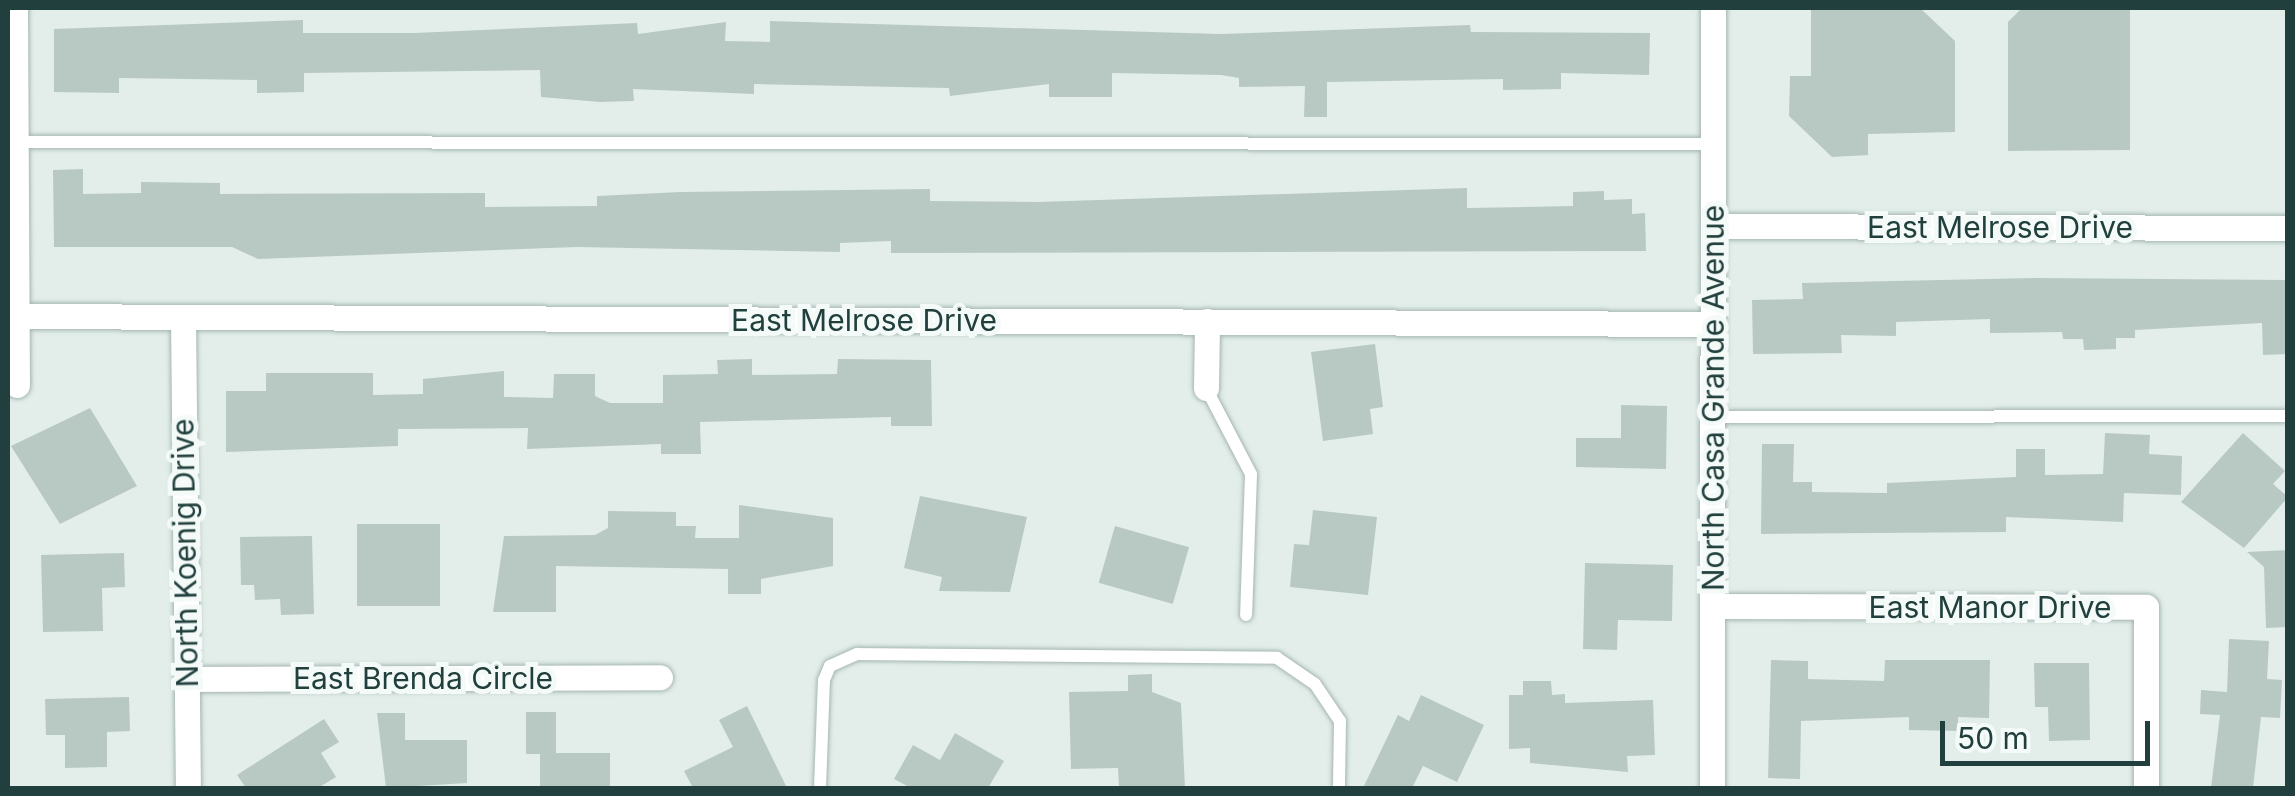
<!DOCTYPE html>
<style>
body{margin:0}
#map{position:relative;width:2295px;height:796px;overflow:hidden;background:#e3eeea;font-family:Inter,sans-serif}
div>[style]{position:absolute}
.building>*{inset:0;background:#b8c9c4;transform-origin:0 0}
.roads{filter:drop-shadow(0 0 2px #a5b6b3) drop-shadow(0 0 2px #a5b6b3)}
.service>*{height:12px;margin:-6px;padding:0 6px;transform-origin:6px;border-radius:6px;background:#fff}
.minor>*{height:25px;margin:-12.5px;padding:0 12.5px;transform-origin:12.5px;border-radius:12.5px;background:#fff}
span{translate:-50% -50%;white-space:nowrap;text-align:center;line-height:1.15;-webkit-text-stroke:10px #f4faf8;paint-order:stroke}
.street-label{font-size:30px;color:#21403d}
.frame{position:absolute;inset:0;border:10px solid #21403d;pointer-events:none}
.scale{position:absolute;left:1940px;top:721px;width:210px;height:45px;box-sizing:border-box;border:5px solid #21403d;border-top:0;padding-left:12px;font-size:30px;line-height:35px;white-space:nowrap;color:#21403d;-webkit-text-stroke:8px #f4faf8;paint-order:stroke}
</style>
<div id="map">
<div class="building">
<div style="clip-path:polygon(1811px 8px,1920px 8px,1955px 41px,1955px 132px,1868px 134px,1868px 155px,1832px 157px,1789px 116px,1790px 76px,1811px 76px)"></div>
<div style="clip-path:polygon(2022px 8px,2130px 8px,2130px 150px,2008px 151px,2008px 22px)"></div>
<div style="clip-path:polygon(303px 20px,303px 33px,414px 33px,637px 23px,638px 34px,726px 22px,725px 41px,770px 42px,770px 21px,1220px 34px,1470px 25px,1471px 32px,1650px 33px,1649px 75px,1561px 73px,1561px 89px,1503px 90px,1503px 79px,1327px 82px,1327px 117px,1304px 117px,1305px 86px,1239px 87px,1239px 78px,1221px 75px,1112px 73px,1112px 97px,1049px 97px,1049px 84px,950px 96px,949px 88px,754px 84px,754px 94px,633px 89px,634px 101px,600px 102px,541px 97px,540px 70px,304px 73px,304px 92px,257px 93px,257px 80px,119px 78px,119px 93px,54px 92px,54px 29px)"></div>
<div style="clip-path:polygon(83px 169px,83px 194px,141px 193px,141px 182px,220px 183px,220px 194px,485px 193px,485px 207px,597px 206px,597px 196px,680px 192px,930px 189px,930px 201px,1038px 202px,1467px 188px,1467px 208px,1573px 206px,1573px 192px,1604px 191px,1604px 200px,1632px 199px,1632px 214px,1645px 213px,1646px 251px,891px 253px,891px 241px,840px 243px,840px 252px,577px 247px,258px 259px,232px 247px,54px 247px,53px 170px)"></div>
<div style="clip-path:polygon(2033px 278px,2288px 280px,2288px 354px,2263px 355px,2262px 323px,2135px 330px,2135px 338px,2116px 338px,2116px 349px,2084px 350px,2083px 339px,2063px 339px,2062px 332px,1990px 333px,1990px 319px,1896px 322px,1896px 336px,1841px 335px,1842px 353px,1753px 354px,1752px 300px,1803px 299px,1802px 283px)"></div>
<div style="clip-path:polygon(1375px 344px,1383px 407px,1370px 409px,1373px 434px,1323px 441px,1311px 352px)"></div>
<div style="clip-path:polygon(752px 359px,752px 375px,837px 374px,838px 359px,931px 360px,932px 426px,891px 426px,891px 417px,700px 422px,701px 454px,661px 454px,661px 444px,527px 449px,528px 428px,398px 429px,398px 446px,226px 452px,226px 391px,266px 391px,266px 373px,373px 373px,373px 395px,423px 394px,423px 379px,504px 371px,504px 397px,553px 398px,554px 374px,595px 374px,595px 396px,610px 403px,663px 403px,663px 375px,718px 374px,717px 360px)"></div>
<div style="clip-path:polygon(1621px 405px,1667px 406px,1666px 469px,1576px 467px,1576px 438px,1621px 438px)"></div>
<div style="clip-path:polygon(90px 408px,137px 486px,60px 524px,11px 446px)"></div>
<div style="clip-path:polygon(2105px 433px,2150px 435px,2149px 454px,2182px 456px,2181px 495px,2124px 493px,2123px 522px,2006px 517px,2006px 532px,1761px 534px,1762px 444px,1794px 444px,1793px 482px,1812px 482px,1812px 492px,1887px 493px,1887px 483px,2016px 477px,2016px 449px,2045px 449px,2045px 475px,2103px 474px)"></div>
<div style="clip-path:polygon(2243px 433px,2285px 471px,2273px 484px,2288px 497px,2244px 548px,2181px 502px)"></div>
<div style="clip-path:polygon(920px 496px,1027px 517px,1010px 592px,939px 591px,942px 577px,904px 568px)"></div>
<div style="clip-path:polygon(739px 505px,833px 518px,833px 566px,761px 579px,761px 594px,728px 594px,728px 569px,556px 566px,556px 612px,493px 612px,504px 536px,595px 535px,608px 528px,608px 511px,676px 512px,676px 526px,696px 526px,695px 538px,739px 538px)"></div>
<div style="clip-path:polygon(1313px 510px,1377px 517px,1368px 595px,1290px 587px,1294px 544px,1309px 545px)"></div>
<div style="left:357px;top:524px;width:83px;height:82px"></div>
<div style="left:1115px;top:526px;width:77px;height:59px;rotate:16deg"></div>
<div style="clip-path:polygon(312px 536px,314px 614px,281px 615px,280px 599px,255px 600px,254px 585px,241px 585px,240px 537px)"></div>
<div style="clip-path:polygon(2288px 550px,2288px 627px,2266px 628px,2264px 567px,2247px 552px)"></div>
<div style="clip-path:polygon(124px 553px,125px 587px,102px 588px,103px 631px,43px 632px,41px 555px)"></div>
<div style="clip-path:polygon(1585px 563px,1673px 565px,1672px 621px,1618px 620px,1617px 650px,1583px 649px)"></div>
<div style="clip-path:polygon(2229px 639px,2269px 641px,2267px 679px,2282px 680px,2280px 718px,2261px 717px,2253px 788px,2211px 788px,2220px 715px,2200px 714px,2201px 690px,2227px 692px)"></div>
<div style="clip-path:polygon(1771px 660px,1808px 661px,1808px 679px,1884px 681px,1885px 660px,1990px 660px,1989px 718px,1958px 717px,1958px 731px,1909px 730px,1909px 717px,1801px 721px,1800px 779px,1768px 778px)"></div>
<div style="clip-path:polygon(2034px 663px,2089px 663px,2090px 740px,2049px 741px,2048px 707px,2035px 707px)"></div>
<div style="clip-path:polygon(1152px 674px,1152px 692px,1181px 703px,1185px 788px,1119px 788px,1118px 768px,1071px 769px,1069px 692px,1128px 691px,1128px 675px)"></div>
<div style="clip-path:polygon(1523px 681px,1551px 681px,1552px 695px,1565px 694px,1565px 703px,1653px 700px,1655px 755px,1627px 756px,1628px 772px,1530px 763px,1530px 748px,1509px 749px,1509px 695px,1523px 695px)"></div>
<div style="clip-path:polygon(1421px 695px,1484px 725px,1457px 782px,1423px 766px,1412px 788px,1363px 788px,1398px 715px,1409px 721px)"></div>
<div style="clip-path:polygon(129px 697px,130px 731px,107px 732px,107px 767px,65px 768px,65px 735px,46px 735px,45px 699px)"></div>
<div style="clip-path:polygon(747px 706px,787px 788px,693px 788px,684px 771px,733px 747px,719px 720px)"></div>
<div style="clip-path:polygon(526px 712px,556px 712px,556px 753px,610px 753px,610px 788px,540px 788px,540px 754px,526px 754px)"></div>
<div style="clip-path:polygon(377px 713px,405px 713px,405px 740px,467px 740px,467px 783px,386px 788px)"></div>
<div style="clip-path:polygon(324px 719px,339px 742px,321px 753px,336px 777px,318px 788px,246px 788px,237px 775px)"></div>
<div style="clip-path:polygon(955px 733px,1004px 761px,988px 788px,911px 788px,894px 779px,913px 745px,940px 760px)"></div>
</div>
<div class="roads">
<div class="service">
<div style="left:16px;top:142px;width:1697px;rotate:0.07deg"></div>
<div style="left:1206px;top:388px;width:97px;rotate:62.4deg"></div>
<div style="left:1251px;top:474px;width:141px;rotate:92deg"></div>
<div style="left:1713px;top:417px;width:575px;rotate:-0.1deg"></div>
<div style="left:820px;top:788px;width:108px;rotate:-87.9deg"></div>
<div style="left:824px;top:680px;width:15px;rotate:-67deg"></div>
<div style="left:830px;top:666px;width:30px;rotate:-24deg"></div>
<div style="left:857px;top:654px;width:420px;rotate:0.5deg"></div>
<div style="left:1277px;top:658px;width:46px;rotate:34.4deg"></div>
<div style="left:1315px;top:684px;width:45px;rotate:56deg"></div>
<div style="left:1340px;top:721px;width:67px;rotate:90.9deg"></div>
</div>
<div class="minor">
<div style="left:15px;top:8px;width:377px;rotate:89.7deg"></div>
<div style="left:1713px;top:226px;width:575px;rotate:0.2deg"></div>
<div style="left:14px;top:316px;width:1699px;rotate:0.27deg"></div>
<div style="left:183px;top:317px;width:471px;rotate:89.4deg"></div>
<div style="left:1206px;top:388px;width:67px;rotate:-89.1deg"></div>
<div style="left:1713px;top:606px;width:433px;rotate:0.1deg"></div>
<div style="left:2146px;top:607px;width:181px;rotate:90deg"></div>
<div style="left:186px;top:679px;width:474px;rotate:-0.2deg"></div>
<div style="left:1712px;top:788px;width:780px;rotate:-89.93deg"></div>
</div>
</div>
<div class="street-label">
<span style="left:2000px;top:227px">East Melrose Drive</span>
<span style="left:864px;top:320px">East Melrose Drive</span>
<span style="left:1713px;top:398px;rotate:-90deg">North Casa Grande Avenue</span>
<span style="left:185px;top:553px;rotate:-91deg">North Koenig Drive</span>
<span style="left:1990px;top:607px">East Manor Drive</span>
<span style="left:423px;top:678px">East Brenda Circle</span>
</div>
<div class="frame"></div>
<div class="scale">50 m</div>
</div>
